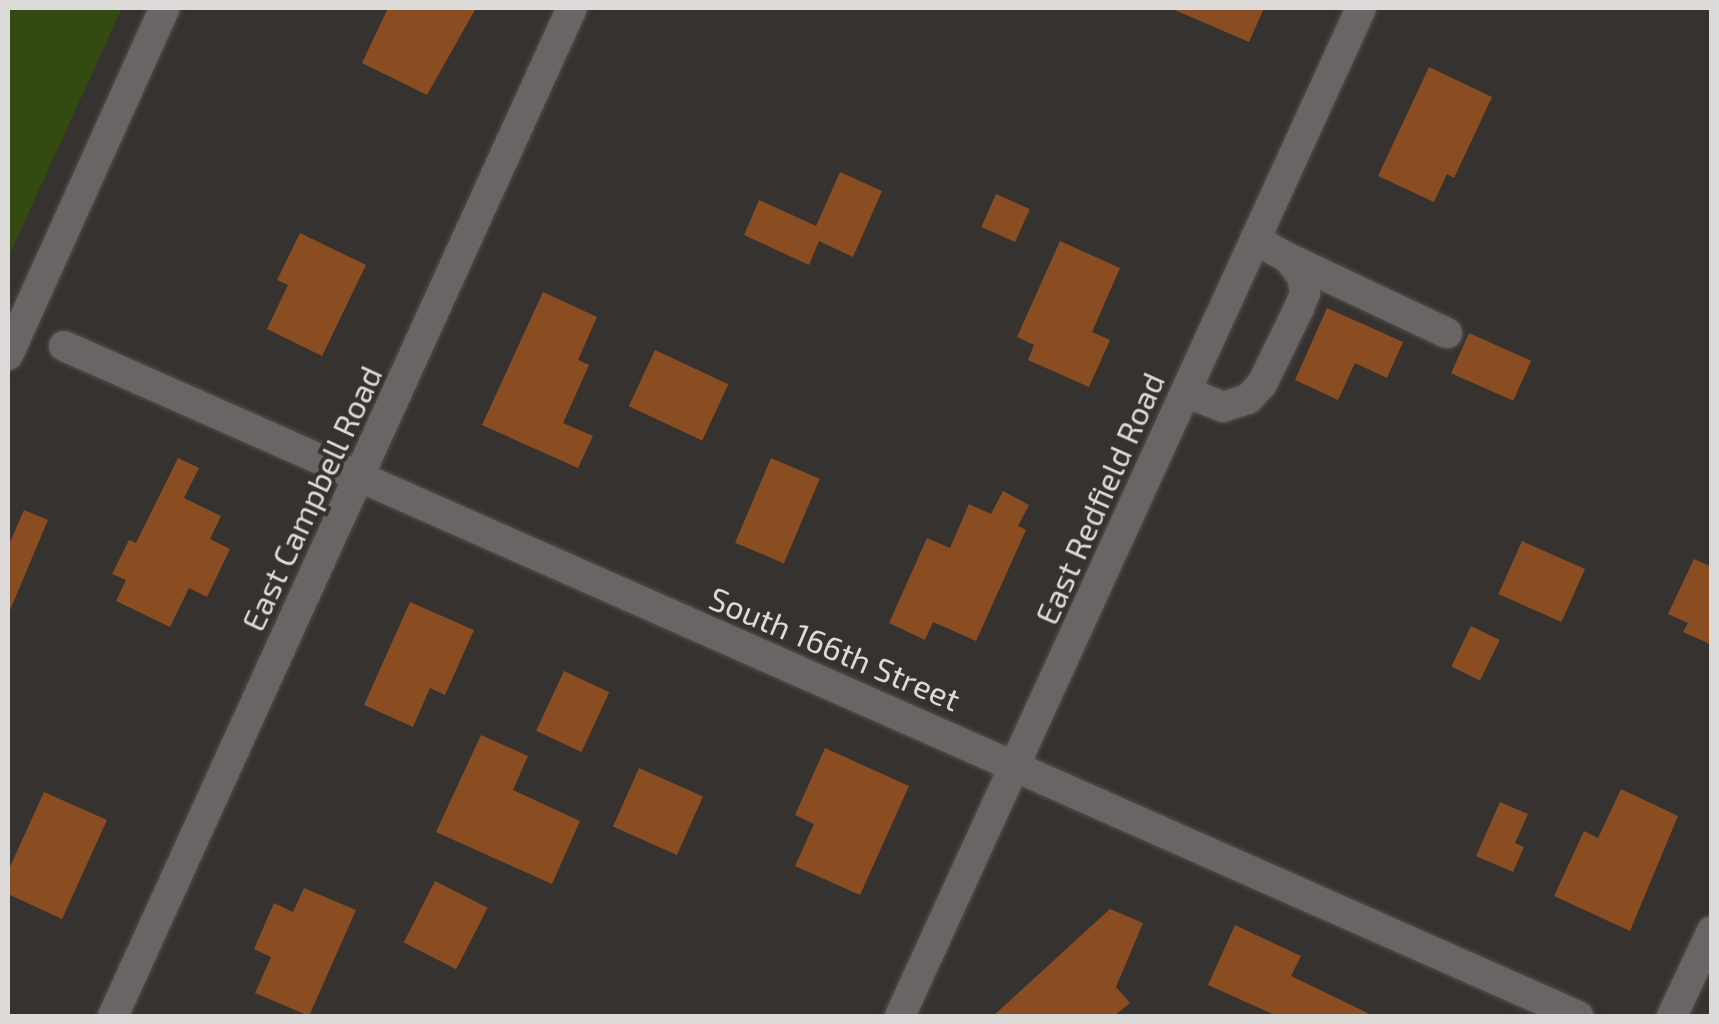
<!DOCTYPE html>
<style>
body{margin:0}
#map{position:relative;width:1719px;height:1024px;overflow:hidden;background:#353230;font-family:"Exo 2",sans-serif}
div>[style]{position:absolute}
.green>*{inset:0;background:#334b10}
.building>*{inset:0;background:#8a4d21;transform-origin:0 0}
.roads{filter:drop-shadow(0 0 2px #52504e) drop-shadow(0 0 2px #52504e)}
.minor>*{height:30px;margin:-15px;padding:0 15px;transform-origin:15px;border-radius:15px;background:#696564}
span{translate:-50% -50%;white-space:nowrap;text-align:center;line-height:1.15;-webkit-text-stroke:8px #353230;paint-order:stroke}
.street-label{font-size:32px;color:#dddbda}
.frame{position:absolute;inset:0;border:10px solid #dddbda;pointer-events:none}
</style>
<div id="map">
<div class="green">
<div style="clip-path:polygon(8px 8px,122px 8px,8px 258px)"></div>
</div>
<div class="building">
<div style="clip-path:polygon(388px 8px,476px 8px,427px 95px,362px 63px)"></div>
<div style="clip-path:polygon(1170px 8px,1264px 8px,1249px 42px)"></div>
<div style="clip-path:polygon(1429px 67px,1492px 97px,1454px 178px,1447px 174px,1434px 202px,1378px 176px)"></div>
<div style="clip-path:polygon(840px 172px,882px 191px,853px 257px,819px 241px,809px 265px,744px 235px,759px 200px,816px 226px)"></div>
<div style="left:996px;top:194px;width:37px;height:36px;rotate:24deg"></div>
<div style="clip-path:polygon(300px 233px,366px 265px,322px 356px,267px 329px,288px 285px,277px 280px)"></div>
<div style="clip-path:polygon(1060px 241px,1120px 268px,1092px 332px,1110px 340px,1089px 387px,1028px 360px,1034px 345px,1017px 337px)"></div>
<div style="clip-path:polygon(543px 292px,597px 317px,578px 360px,589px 365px,563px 423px,593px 436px,578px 468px,482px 425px)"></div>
<div style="clip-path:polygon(1327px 308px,1403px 342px,1387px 378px,1355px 363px,1338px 400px,1295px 380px)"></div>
<div style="left:1469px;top:333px;width:68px;height:44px;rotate:24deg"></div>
<div style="left:655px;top:350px;width:81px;height:62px;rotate:25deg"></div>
<div style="clip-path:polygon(178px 458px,199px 468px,184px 498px,221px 516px,210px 539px,230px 549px,207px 597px,189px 588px,170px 627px,116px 601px,126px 580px,112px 574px,129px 540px,136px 543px)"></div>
<div style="left:771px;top:458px;width:53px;height:92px;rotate:23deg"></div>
<div style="clip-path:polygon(1003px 491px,1029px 505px,1018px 526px,1026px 530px,976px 641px,933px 622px,925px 640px,889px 623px,927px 538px,950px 548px,969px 504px,991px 514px)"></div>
<div style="clip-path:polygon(24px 510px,48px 520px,8px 615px,8px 547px)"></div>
<div style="left:1522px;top:541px;width:69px;height:58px;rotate:24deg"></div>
<div style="clip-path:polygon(1694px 559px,1712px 567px,1712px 645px,1683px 632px,1688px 623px,1668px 614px)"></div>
<div style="clip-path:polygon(410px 602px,474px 630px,445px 695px,430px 688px,413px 727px,364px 705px)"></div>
<div style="left:1471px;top:626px;width:32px;height:45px;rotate:26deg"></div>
<div style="left:564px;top:671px;width:50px;height:66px;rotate:25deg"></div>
<div style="clip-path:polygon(481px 735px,528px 756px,513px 790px,580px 821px,552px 884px,436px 832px)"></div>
<div style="clip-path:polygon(825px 748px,909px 786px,860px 895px,795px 866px,814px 824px,795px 815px)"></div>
<div style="left:639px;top:768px;width:70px;height:64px;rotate:24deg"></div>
<div style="clip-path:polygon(1621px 789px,1678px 816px,1630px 931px,1554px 896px,1584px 831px,1598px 838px)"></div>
<div style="clip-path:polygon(44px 792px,107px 820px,62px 919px,8px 894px,8px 871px)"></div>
<div style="clip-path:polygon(1500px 802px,1528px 814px,1515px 843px,1524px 847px,1513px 872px,1476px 856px)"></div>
<div style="left:435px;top:881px;width:59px;height:69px;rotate:27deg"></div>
<div style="clip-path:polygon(304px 888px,356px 910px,309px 1016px,255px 993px,271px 957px,254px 949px,274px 903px,293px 912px)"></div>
<div style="clip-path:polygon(1110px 909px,1143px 923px,1116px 987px,1130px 1003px,1114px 1016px,993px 1016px)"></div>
<div style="clip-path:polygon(1235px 925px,1301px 956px,1291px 976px,1374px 1016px,1277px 1016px,1208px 985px)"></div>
</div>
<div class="roads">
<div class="minor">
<div style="left:1288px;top:258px;width:176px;rotate:25.3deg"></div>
<div style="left:64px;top:346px;width:1656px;rotate:23.87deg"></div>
<div style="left:8px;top:355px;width:381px;rotate:-65.7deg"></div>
<div style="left:1186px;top:392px;width:40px;rotate:22deg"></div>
<div style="left:1223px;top:407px;width:26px;rotate:-18deg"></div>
<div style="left:1248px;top:399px;width:21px;rotate:-47deg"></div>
<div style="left:1262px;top:384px;width:85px;rotate:-64deg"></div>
<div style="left:1299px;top:308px;width:16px;rotate:-68deg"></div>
<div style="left:1305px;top:293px;width:17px;rotate:-100deg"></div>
<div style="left:1302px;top:276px;width:23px;rotate:-128deg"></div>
<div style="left:1288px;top:258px;width:38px;rotate:-151deg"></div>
<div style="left:113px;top:1016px;width:1108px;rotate:-65.52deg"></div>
<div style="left:900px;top:1016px;width:1108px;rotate:-65.42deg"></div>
<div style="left:1672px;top:1016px;width:94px;rotate:-64.8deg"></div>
</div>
</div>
<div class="street-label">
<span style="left:311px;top:498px;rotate:-65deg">East Campbell Road</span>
<span style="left:1099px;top:498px;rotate:-66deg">East Redfield Road</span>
<span style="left:835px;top:648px;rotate:23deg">South 166th Street</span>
</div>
<div class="frame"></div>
</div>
